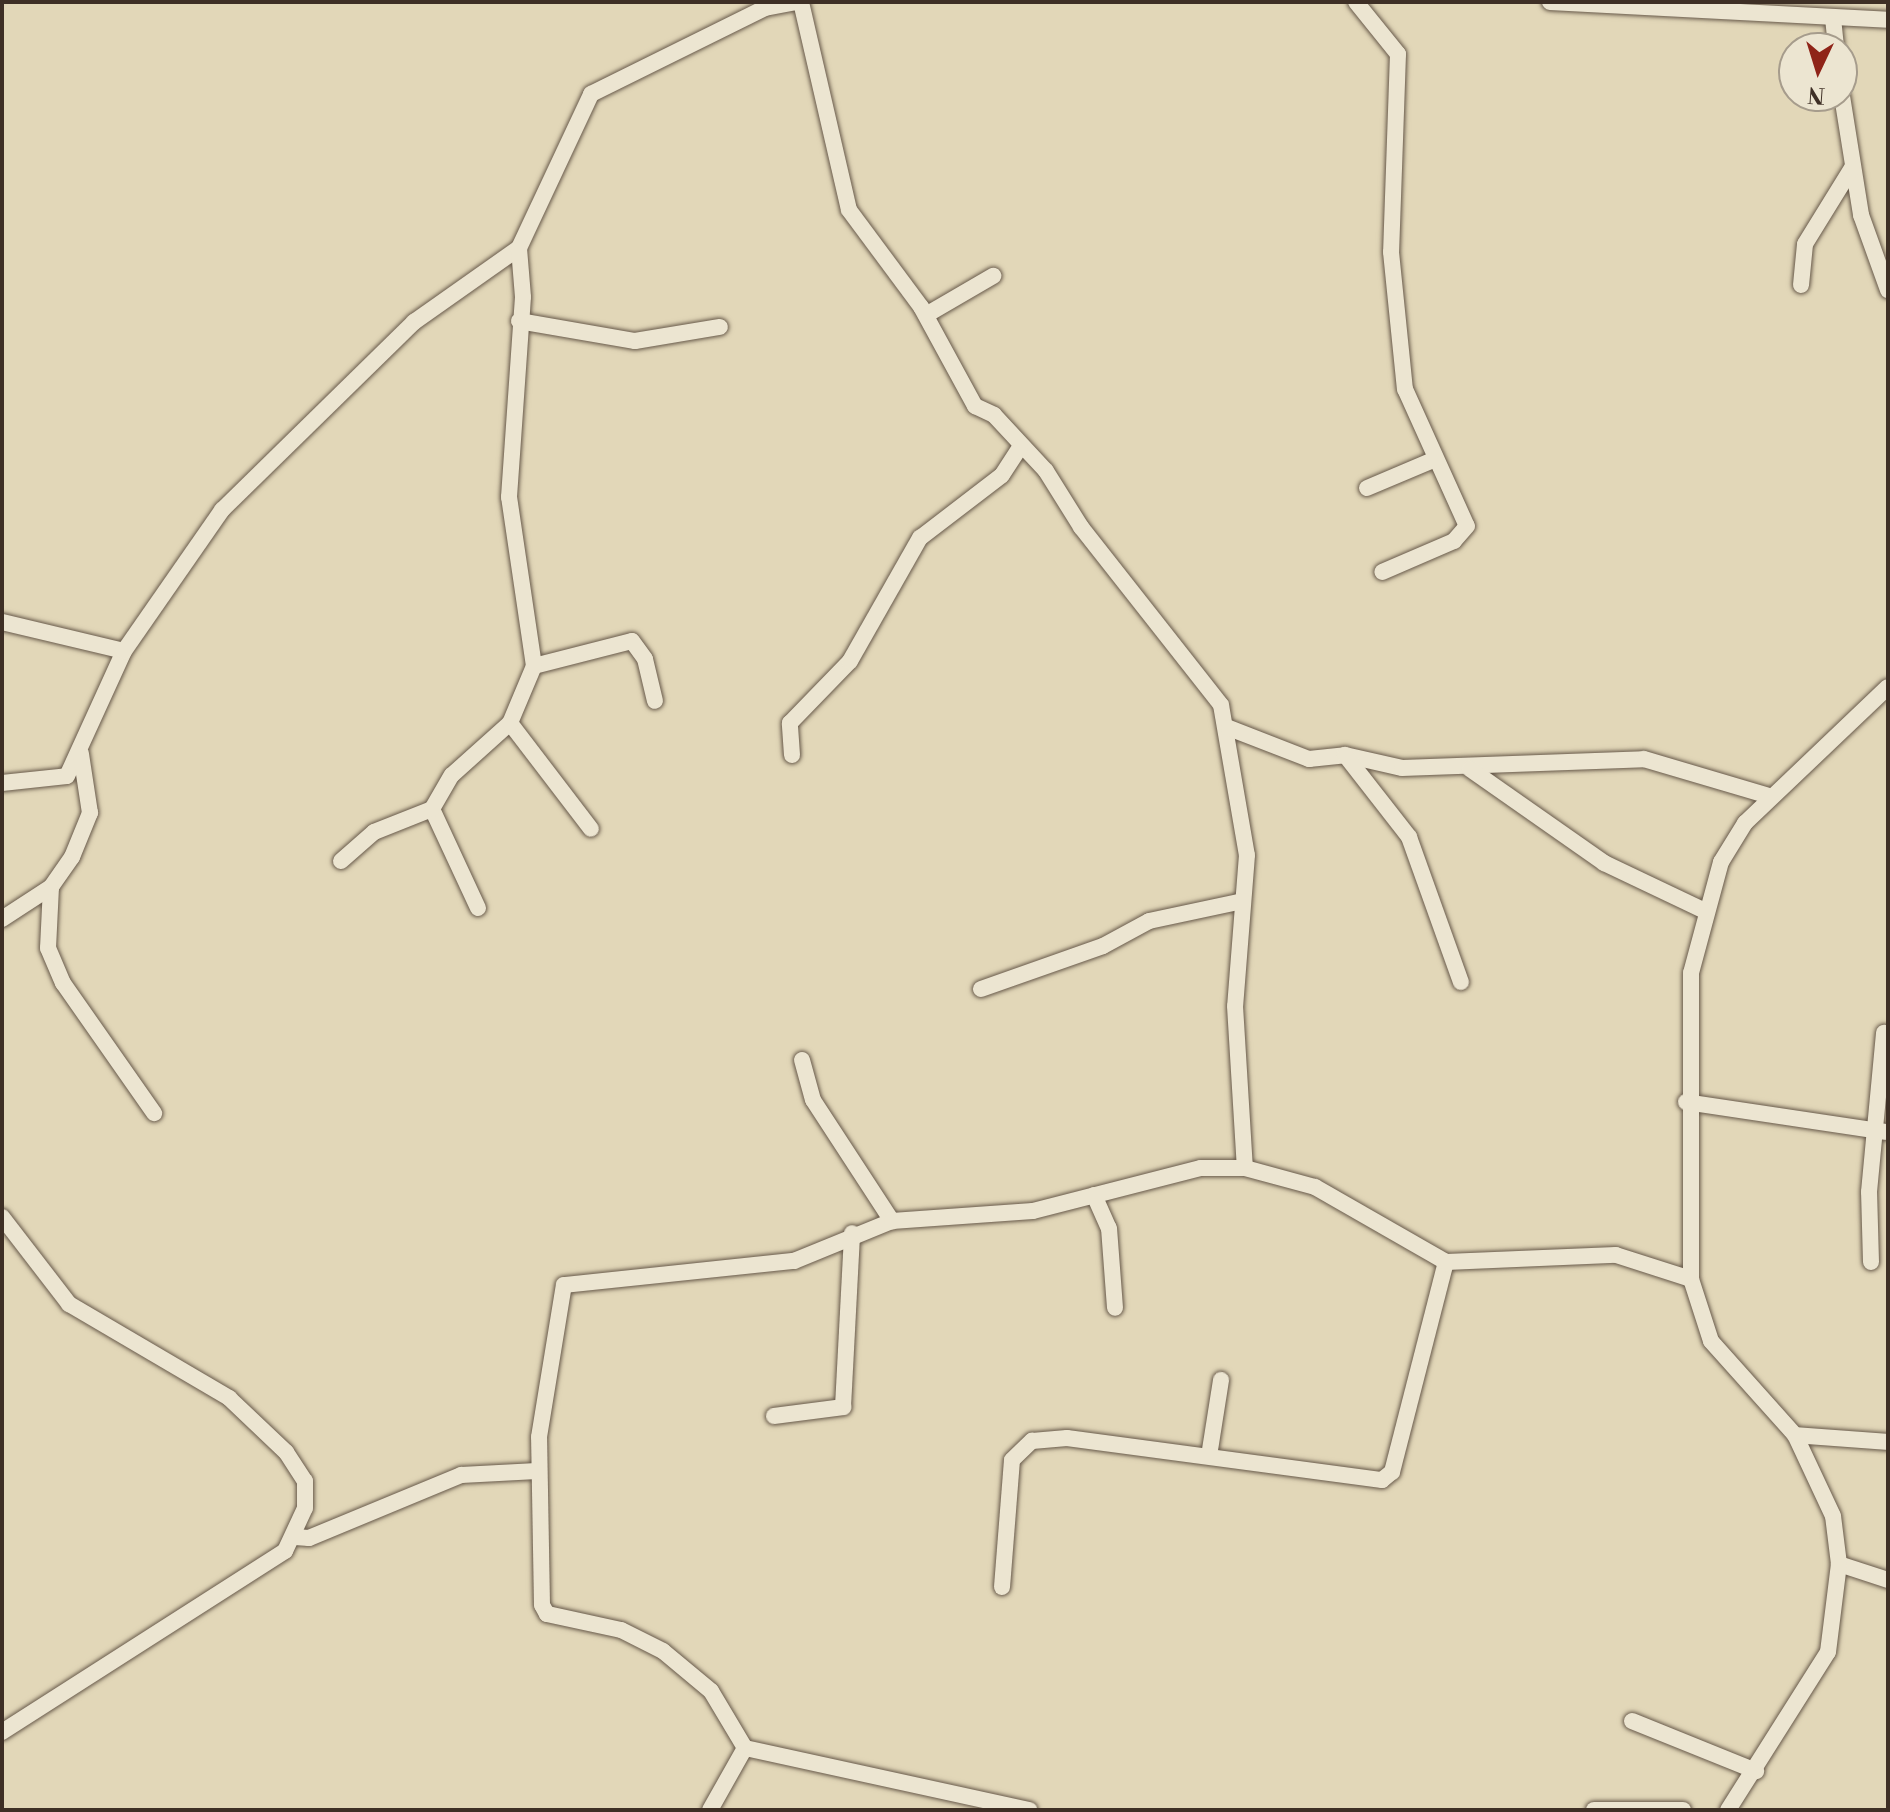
<!DOCTYPE html>
<style>
body{margin:0}
#map{position:relative;width:1890px;height:1812px;overflow:hidden;background:#e2d7b8;font-family:"Libre Bodoni",serif}
div>[style]{position:absolute}
.roads{filter:drop-shadow(0 0 2px #67594a) drop-shadow(0 0 2px #67594a)}
.street>*{height:16px;margin:-8px;padding:0 8px;transform-origin:8px;border-radius:8px;background:#ece5d1}
span{translate:-50% -50%;white-space:nowrap;text-align:center;line-height:1.15;-webkit-text-stroke:7px #ece5d1;paint-order:stroke}
.frame{position:absolute;inset:0;border:4px solid #3e2f25;pointer-events:none}
.north{position:absolute;left:1778px;top:32px;width:80px;height:80px;box-sizing:border-box;background:#ece5d1;border:2px solid #a69c8c;border-radius:50%;rotate:184deg;font-size:22px;font-weight:700;line-height:32px;text-align:center;color:#3e2f25}
.north::after{content:'';display:block;margin:auto;width:28px;height:36px;background:#8f2418;clip-path:polygon(50% 0,100% 100%,50% 72%,0 100%)}
</style>
<div id="map">
<div class="roads">
<div class="street">
<div style="left:801px;top:2px;width:213px;rotate:77deg"></div>
<div style="left:849px;top:210px;width:121px;rotate:53.4deg"></div>
<div style="left:921px;top:307px;width:113px;rotate:61.4deg"></div>
<div style="left:975px;top:406px;width:21px;rotate:25deg"></div>
<div style="left:994px;top:415px;width:76px;rotate:47.1deg"></div>
<div style="left:1046px;top:471px;width:66px;rotate:58deg"></div>
<div style="left:1081px;top:527px;width:226px;rotate:51.8deg"></div>
<div style="left:1221px;top:705px;width:152px;rotate:80.2deg"></div>
<div style="left:1247px;top:855px;width:151px;rotate:94.5deg"></div>
<div style="left:1235px;top:1006px;width:162px;rotate:86.5deg"></div>
<div style="left:1356px;top:2px;width:67px;rotate:51.1deg"></div>
<div style="left:1398px;top:54px;width:198px;rotate:92deg"></div>
<div style="left:1391px;top:252px;width:138px;rotate:84.2deg"></div>
<div style="left:1405px;top:389px;width:150px;rotate:65.7deg"></div>
<div style="left:1467px;top:526px;width:20px;rotate:131deg"></div>
<div style="left:1454px;top:541px;width:78px;rotate:156.7deg"></div>
<div style="left:1550px;top:2px;width:338px;rotate:3deg"></div>
<div style="left:1833px;top:18px;width:30px;rotate:84deg"></div>
<div style="left:1842px;top:96px;width:121px;rotate:80.9deg"></div>
<div style="left:1861px;top:215px;width:80px;rotate:70.2deg"></div>
<div style="left:1801px;top:285px;width:41px;rotate:-84.4deg"></div>
<div style="left:1805px;top:244px;width:89px;rotate:-58.3deg"></div>
<div style="left:926px;top:315px;width:78px;rotate:-30.2deg"></div>
<div style="left:519px;top:321px;width:118px;rotate:9.8deg"></div>
<div style="left:635px;top:341px;width:86px;rotate:-9.4deg"></div>
<div style="left:1367px;top:488px;width:69px;rotate:-22.9deg"></div>
<div style="left:2px;top:622px;width:125px;rotate:13.4deg"></div>
<div style="left:534px;top:666px;width:101px;rotate:-14.3deg"></div>
<div style="left:632px;top:641px;width:22px;rotate:54deg"></div>
<div style="left:645px;top:659px;width:43px;rotate:76.6deg"></div>
<div style="left:510px;top:723px;width:133px;rotate:52.6deg"></div>
<div style="left:1229px;top:728px;width:86px;rotate:21.2deg"></div>
<div style="left:1309px;top:759px;width:36px;rotate:-6deg"></div>
<div style="left:1345px;top:755px;width:58px;rotate:12.8deg"></div>
<div style="left:1402px;top:768px;width:242px;rotate:-2.1deg"></div>
<div style="left:1644px;top:759px;width:130px;rotate:16.5deg"></div>
<div style="left:792px;top:755px;width:32px;rotate:-94deg"></div>
<div style="left:790px;top:723px;width:86px;rotate:-45.9deg"></div>
<div style="left:850px;top:661px;width:142px;rotate:-60.4deg"></div>
<div style="left:920px;top:538px;width:103px;rotate:-37.5deg"></div>
<div style="left:1002px;top:475px;width:33px;rotate:-57deg"></div>
<div style="left:1345px;top:755px;width:104px;rotate:52deg"></div>
<div style="left:1409px;top:837px;width:154px;rotate:70.3deg"></div>
<div style="left:1470px;top:769px;width:164px;rotate:35deg"></div>
<div style="left:1604px;top:863px;width:112px;rotate:25.4deg"></div>
<div style="left:2px;top:783px;width:65px;rotate:-6.1deg"></div>
<div style="left:67px;top:776px;width:137px;rotate:-65.5deg"></div>
<div style="left:124px;top:651px;width:172px;rotate:-55.2deg"></div>
<div style="left:222px;top:510px;width:269px;rotate:-44.4deg"></div>
<div style="left:414px;top:322px;width:128px;rotate:-35.2deg"></div>
<div style="left:519px;top:248px;width:170px;rotate:-64.9deg"></div>
<div style="left:591px;top:94px;width:194px;rotate:-26.3deg"></div>
<div style="left:765px;top:8px;width:31px;rotate:-11deg"></div>
<div style="left:341px;top:861px;width:44px;rotate:-41.3deg"></div>
<div style="left:374px;top:832px;width:62px;rotate:-21.6deg"></div>
<div style="left:51px;top:887px;width:61px;rotate:92.8deg"></div>
<div style="left:48px;top:948px;width:38px;rotate:67deg"></div>
<div style="left:63px;top:983px;width:159px;rotate:55deg"></div>
<div style="left:478px;top:908px;width:109px;rotate:-114.9deg"></div>
<div style="left:432px;top:809px;width:39px;rotate:-60deg"></div>
<div style="left:452px;top:775px;width:78px;rotate:-41.9deg"></div>
<div style="left:510px;top:723px;width:62px;rotate:-67.2deg"></div>
<div style="left:534px;top:666px;width:171px;rotate:-98.4deg"></div>
<div style="left:509px;top:497px;width:200px;rotate:-86deg"></div>
<div style="left:523px;top:297px;width:49px;rotate:-94.7deg"></div>
<div style="left:2px;top:919px;width:59px;rotate:-33.1deg"></div>
<div style="left:51px;top:887px;width:37px;rotate:-55deg"></div>
<div style="left:72px;top:857px;width:48px;rotate:-67.8deg"></div>
<div style="left:90px;top:813px;width:60px;rotate:-98.7deg"></div>
<div style="left:981px;top:989px;width:129px;rotate:-19.4deg"></div>
<div style="left:1103px;top:946px;width:52px;rotate:-28.5deg"></div>
<div style="left:1149px;top:921px;width:96px;rotate:-12deg"></div>
<div style="left:802px;top:1060px;width:41px;rotate:74.6deg"></div>
<div style="left:813px;top:1100px;width:145px;rotate:56.9deg"></div>
<div style="left:1686px;top:1102px;width:202px;rotate:8.5deg"></div>
<div style="left:1094px;top:1195px;width:36px;rotate:66deg"></div>
<div style="left:1109px;top:1228px;width:80px;rotate:85.7deg"></div>
<div style="left:2px;top:1217px;width:110px;rotate:52.4deg"></div>
<div style="left:69px;top:1304px;width:186px;rotate:30.4deg"></div>
<div style="left:229px;top:1398px;width:79px;rotate:43.5deg"></div>
<div style="left:286px;top:1452px;width:35px;rotate:57deg"></div>
<div style="left:305px;top:1481px;width:27px;rotate:90deg"></div>
<div style="left:305px;top:1508px;width:47px;rotate:114.9deg"></div>
<div style="left:285px;top:1551px;width:336px;rotate:147.4deg"></div>
<div style="left:1871px;top:1262px;width:70px;rotate:-91.6deg"></div>
<div style="left:1869px;top:1192px;width:160px;rotate:-84.6deg"></div>
<div style="left:774px;top:1416px;width:70px;rotate:-7.4deg"></div>
<div style="left:843px;top:1407px;width:174px;rotate:-87deg"></div>
<div style="left:1795px;top:1435px;width:93px;rotate:4.3deg"></div>
<div style="left:1209px;top:1456px;width:77px;rotate:-81deg"></div>
<div style="left:295px;top:1537px;width:14px;rotate:4deg"></div>
<div style="left:309px;top:1538px;width:165px;rotate:-22.5deg"></div>
<div style="left:461px;top:1475px;width:76px;rotate:-3deg"></div>
<div style="left:1839px;top:1564px;width:52px;rotate:18.1deg"></div>
<div style="left:1002px;top:1587px;width:127px;rotate:-85.5deg"></div>
<div style="left:1012px;top:1460px;width:28px;rotate:-44deg"></div>
<div style="left:1032px;top:1441px;width:35px;rotate:-5deg"></div>
<div style="left:1067px;top:1438px;width:318px;rotate:7.6deg"></div>
<div style="left:1382px;top:1480px;width:13px;rotate:-39deg"></div>
<div style="left:1392px;top:1472px;width:217px;rotate:-75.6deg"></div>
<div style="left:1632px;top:1721px;width:134px;rotate:22deg"></div>
<div style="left:745px;top:1748px;width:66px;rotate:-120.8deg"></div>
<div style="left:711px;top:1691px;width:62px;rotate:-140.2deg"></div>
<div style="left:663px;top:1651px;width:47px;rotate:-153.4deg"></div>
<div style="left:621px;top:1630px;width:76px;rotate:-167.8deg"></div>
<div style="left:547px;top:1614px;width:10px;rotate:-119deg"></div>
<div style="left:542px;top:1605px;width:168px;rotate:-91deg"></div>
<div style="left:539px;top:1437px;width:154px;rotate:-80.7deg"></div>
<div style="left:564px;top:1285px;width:231px;rotate:-6deg"></div>
<div style="left:794px;top:1261px;width:106px;rotate:-22.2deg"></div>
<div style="left:892px;top:1221px;width:141px;rotate:-4.1deg"></div>
<div style="left:1033px;top:1211px;width:173px;rotate:-14.4deg"></div>
<div style="left:1201px;top:1168px;width:44px"></div>
<div style="left:1245px;top:1168px;width:73px;rotate:15.2deg"></div>
<div style="left:1315px;top:1187px;width:151px;rotate:29.8deg"></div>
<div style="left:1446px;top:1262px;width:170px;rotate:-2.4deg"></div>
<div style="left:1616px;top:1255px;width:79px;rotate:17.7deg"></div>
<div style="left:710px;top:1810px;width:71px;rotate:-60.6deg"></div>
<div style="left:745px;top:1748px;width:291px;rotate:12.3deg"></div>
<div style="left:1594px;top:1810px;width:89px"></div>
<div style="left:1728px;top:1810px;width:187px;rotate:-57.7deg"></div>
<div style="left:1828px;top:1652px;width:89px;rotate:-82.9deg"></div>
<div style="left:1839px;top:1564px;width:48px;rotate:-97.1deg"></div>
<div style="left:1833px;top:1516px;width:89px;rotate:-115.1deg"></div>
<div style="left:1795px;top:1435px;width:126px;rotate:-131.8deg"></div>
<div style="left:1711px;top:1341px;width:65px;rotate:-107.9deg"></div>
<div style="left:1691px;top:1279px;width:306px;rotate:-90deg"></div>
<div style="left:1691px;top:973px;width:115px;rotate:-74.9deg"></div>
<div style="left:1721px;top:862px;width:46px;rotate:-58.4deg"></div>
<div style="left:1745px;top:823px;width:197px;rotate:-43.6deg"></div>
</div>
</div>
<div class="frame"></div>
<div class="north">N</div>
</div>
